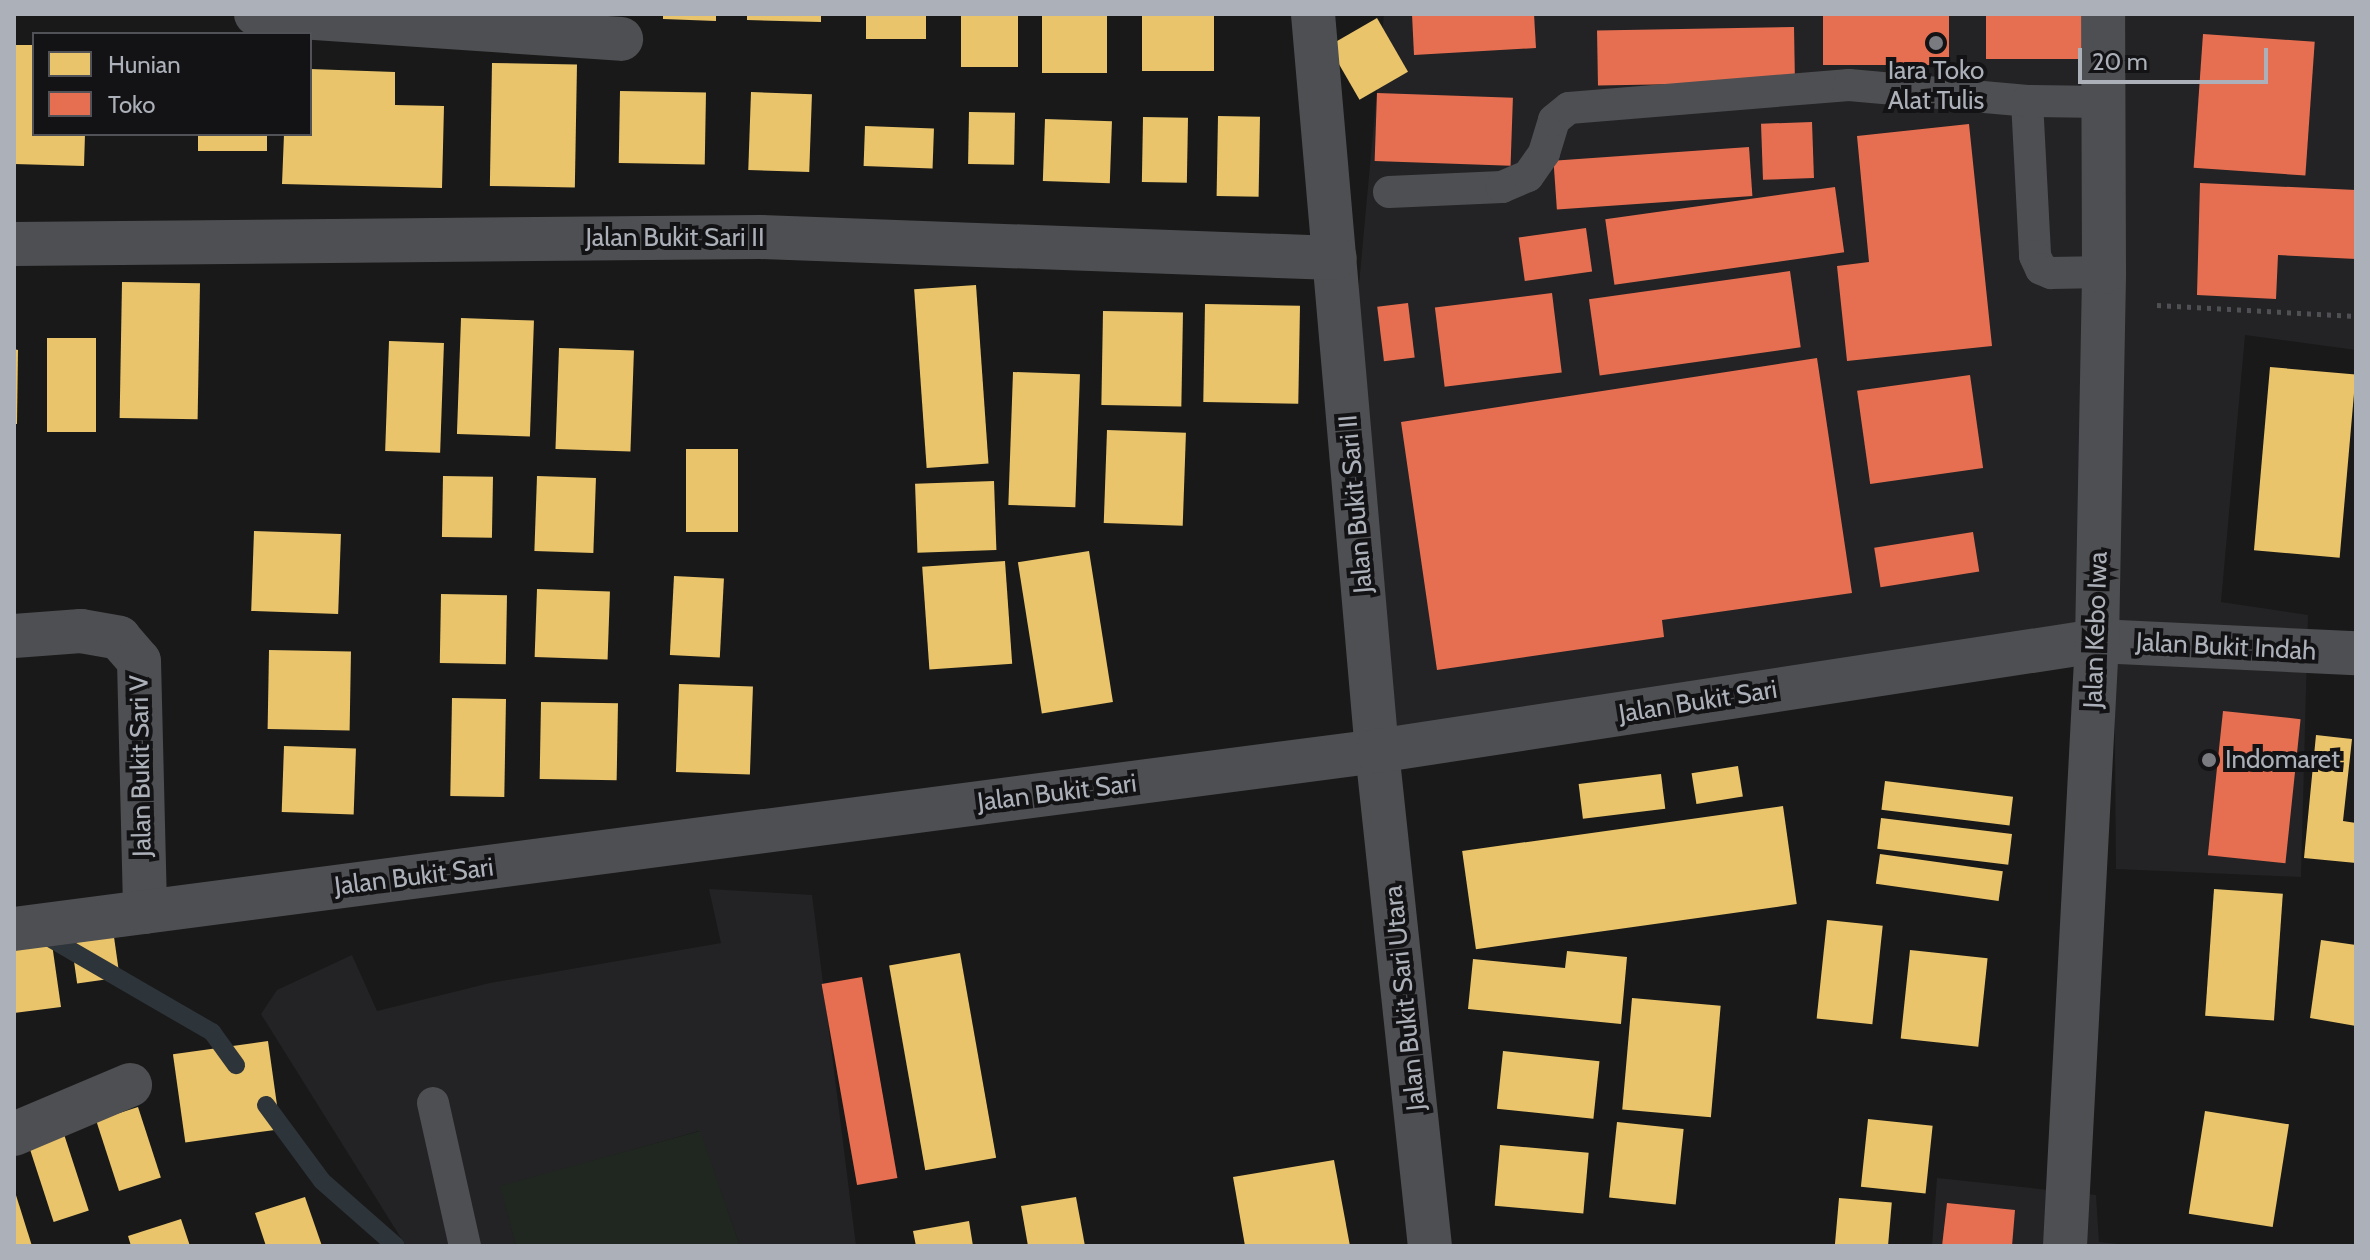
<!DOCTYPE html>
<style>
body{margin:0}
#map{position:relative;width:2370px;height:1260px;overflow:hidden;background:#191919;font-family:Cabin,sans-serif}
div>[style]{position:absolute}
.built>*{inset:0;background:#232325}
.green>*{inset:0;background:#202620}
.homes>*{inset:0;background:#e9c46a;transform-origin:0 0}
.shops>*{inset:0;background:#e76f51;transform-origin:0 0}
.stream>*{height:18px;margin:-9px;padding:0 9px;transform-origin:9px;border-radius:9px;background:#2d343a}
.path>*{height:5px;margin-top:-2.5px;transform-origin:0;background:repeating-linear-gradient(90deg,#4f5053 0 4px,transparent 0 10px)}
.service>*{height:32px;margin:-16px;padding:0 16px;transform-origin:16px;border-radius:16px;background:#4e4f52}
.minor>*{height:44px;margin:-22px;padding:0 22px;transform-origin:22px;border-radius:22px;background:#4e4f52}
.tertiary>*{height:44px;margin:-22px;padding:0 22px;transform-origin:22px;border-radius:22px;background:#4e4f52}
.dots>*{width:22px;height:22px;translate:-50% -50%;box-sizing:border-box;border:4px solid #131315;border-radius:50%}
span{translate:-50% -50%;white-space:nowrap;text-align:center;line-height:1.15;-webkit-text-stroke:8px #131315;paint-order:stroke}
.poi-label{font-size:26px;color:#acb0b9}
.left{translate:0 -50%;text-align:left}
.street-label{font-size:26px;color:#acb0b9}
.frame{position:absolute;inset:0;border:16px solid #acb0b9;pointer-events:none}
.legend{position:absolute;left:32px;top:32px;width:280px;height:104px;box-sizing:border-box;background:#131315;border:2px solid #505257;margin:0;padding:10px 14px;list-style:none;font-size:24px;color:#acb0b9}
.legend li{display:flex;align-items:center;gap:16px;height:40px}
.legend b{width:40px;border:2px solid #505257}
.scale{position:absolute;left:2078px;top:48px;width:190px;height:36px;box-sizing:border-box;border:4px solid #acb0b9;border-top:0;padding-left:10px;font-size:24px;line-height:28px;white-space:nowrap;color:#acb0b9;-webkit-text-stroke:6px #131315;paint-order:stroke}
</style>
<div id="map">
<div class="built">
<div style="clip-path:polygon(1384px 14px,2356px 14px,2356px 350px,2245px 335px,2221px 602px,2308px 615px,2301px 877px,2116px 869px,2114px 651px,1367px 760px,1340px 490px)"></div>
<div style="clip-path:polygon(709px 889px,812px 895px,856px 1246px,740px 1246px,699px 1131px,501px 1187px,516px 1246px,406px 1246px,261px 1014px,277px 990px,352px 955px,377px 1011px,490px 983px,721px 943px)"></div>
<div style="clip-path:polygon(1937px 1178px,2096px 1195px,2099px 1242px,2139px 1246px,1932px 1246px)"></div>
</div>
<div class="green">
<div style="clip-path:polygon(700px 1131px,740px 1246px,516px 1246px,500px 1186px)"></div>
</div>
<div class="homes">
<div style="clip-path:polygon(663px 14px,716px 14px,716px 21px,663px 19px)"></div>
<div style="clip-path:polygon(747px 14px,821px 14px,821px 22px,747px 20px)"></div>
<div style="left:866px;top:14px;width:60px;height:25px"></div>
<div style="left:961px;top:14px;width:57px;height:53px"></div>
<div style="left:1042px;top:14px;width:65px;height:59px"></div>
<div style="left:1142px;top:14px;width:72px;height:57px"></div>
<div style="left:1377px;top:18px;width:62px;height:56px;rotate:60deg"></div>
<div style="clip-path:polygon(14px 45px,34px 45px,34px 134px,85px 134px,84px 166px,14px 164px)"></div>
<div style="left:492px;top:63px;width:85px;height:123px;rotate:1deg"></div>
<div style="clip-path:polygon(310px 69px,395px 72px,395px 105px,444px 106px,442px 188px,282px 184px,284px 134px,310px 134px)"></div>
<div style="left:620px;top:91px;width:86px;height:72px;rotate:1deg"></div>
<div style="left:751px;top:92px;width:61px;height:78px;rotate:2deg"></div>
<div style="left:969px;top:112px;width:46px;height:52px;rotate:1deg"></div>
<div style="left:1218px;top:116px;width:42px;height:80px;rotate:1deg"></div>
<div style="left:1143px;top:117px;width:45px;height:65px;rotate:1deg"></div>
<div style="left:1045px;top:119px;width:67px;height:62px;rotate:2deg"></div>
<div style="left:865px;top:126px;width:69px;height:40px;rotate:2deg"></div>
<div style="left:198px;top:134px;width:69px;height:17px"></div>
<div style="left:122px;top:282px;width:78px;height:136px;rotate:1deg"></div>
<div style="left:976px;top:285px;width:179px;height:62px;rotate:86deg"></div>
<div style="left:1205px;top:304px;width:95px;height:98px;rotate:1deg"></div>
<div style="left:1103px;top:311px;width:80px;height:94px;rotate:1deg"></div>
<div style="left:461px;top:318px;width:73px;height:116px;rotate:2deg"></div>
<div style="left:47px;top:338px;width:49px;height:94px"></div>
<div style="left:389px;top:341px;width:55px;height:110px;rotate:2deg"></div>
<div style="left:559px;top:348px;width:75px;height:101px;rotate:2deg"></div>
<div style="clip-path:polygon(14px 349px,18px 350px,17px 424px,14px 424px)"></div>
<div style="left:2270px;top:367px;width:86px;height:184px;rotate:5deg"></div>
<div style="left:1013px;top:372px;width:67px;height:133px;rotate:2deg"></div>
<div style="left:1107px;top:430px;width:79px;height:93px;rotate:2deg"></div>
<div style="left:686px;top:449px;width:52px;height:83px"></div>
<div style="left:443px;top:476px;width:50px;height:61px;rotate:1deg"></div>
<div style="left:537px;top:476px;width:59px;height:75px;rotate:2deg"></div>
<div style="left:994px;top:481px;width:69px;height:79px;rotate:88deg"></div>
<div style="left:254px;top:531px;width:87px;height:80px;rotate:2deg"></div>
<div style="left:1089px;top:551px;width:153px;height:72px;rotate:81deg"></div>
<div style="left:1005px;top:561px;width:103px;height:83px;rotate:86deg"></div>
<div style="left:674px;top:576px;width:50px;height:79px;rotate:3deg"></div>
<div style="left:537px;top:589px;width:73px;height:68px;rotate:2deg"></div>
<div style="left:441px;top:594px;width:66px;height:69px;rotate:1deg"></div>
<div style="left:269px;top:650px;width:82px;height:79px;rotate:1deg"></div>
<div style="left:679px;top:684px;width:74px;height:88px;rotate:2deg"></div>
<div style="left:452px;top:698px;width:54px;height:98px;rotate:1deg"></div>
<div style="left:541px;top:702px;width:77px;height:77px;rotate:1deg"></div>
<div style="clip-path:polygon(2316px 735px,2352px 739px,2343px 821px,2356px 823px,2356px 863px,2304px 858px)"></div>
<div style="left:284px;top:746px;width:72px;height:66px;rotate:2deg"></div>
<div style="left:1738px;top:766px;width:31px;height:47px;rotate:81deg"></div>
<div style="left:1661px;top:774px;width:35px;height:83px;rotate:83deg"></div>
<div style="left:1885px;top:781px;width:129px;height:29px;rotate:7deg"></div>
<div style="left:1783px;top:806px;width:99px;height:324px;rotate:82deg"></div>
<div style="left:1881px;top:818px;width:132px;height:31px;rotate:7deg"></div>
<div style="left:1880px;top:854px;width:124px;height:30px;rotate:8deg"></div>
<div style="left:2214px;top:889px;width:69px;height:127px;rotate:4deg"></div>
<div style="left:1827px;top:920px;width:56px;height:99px;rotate:6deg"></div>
<div style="left:114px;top:937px;width:41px;height:43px;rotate:82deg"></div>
<div style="clip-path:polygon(2321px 940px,2356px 945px,2356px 1026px,2310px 1018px)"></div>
<div style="clip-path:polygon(52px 944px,61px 1007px,14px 1013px,14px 949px)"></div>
<div style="left:1910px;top:950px;width:78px;height:89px;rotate:6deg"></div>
<div style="clip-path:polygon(1567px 951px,1627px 957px,1621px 1024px,1468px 1009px,1473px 959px,1565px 968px)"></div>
<div style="left:960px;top:953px;width:208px;height:72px;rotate:80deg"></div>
<div style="left:1632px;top:998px;width:89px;height:112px;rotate:5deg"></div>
<div style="left:268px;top:1041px;width:89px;height:96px;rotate:82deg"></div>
<div style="left:1503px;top:1051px;width:97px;height:58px;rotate:6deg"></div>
<div style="left:138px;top:1107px;width:74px;height:44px;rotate:72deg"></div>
<div style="left:2205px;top:1111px;width:85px;height:104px;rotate:9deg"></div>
<div style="left:1868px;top:1119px;width:65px;height:68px;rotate:6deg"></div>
<div style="left:1617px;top:1122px;width:67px;height:76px;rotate:6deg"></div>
<div style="left:61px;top:1125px;width:90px;height:37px;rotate:72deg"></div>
<div style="left:1500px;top:1145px;width:89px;height:61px;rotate:5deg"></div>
<div style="clip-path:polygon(1334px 1160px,1350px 1246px,1245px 1246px,1233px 1177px)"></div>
<div style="clip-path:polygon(15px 1192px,32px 1246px,14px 1246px)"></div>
<div style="clip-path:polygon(305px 1197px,322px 1246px,266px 1246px,255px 1213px)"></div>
<div style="clip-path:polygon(1076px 1197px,1085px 1246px,1028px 1246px,1021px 1206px)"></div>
<div style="left:1839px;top:1198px;width:53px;height:48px;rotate:5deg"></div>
<div style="clip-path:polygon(181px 1219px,190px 1246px,131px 1246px,128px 1236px)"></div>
<div style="clip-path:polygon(969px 1221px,973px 1246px,916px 1246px,913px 1231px)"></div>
</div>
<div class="shops">
<div style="clip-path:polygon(1412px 14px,1534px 14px,1536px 48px,1414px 55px)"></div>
<div style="left:1823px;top:14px;width:126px;height:51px"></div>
<div style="left:1986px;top:14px;width:96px;height:45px"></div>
<div style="left:1794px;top:27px;width:55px;height:197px;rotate:89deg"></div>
<div style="left:2203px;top:34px;width:112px;height:134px;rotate:4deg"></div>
<div style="left:1377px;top:93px;width:136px;height:68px;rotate:2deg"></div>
<div style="left:1812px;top:122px;width:56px;height:51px;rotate:88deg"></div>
<div style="clip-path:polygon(1969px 124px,1992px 346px,1847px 361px,1837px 266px,1869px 262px,1857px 136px)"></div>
<div style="left:1749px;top:147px;width:49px;height:196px;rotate:86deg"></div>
<div style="clip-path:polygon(2200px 183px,2356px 190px,2356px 259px,2278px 255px,2276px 299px,2197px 295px)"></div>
<div style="left:1835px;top:187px;width:66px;height:232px;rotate:82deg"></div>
<div style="left:1586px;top:228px;width:44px;height:68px;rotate:82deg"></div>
<div style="left:1790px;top:271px;width:77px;height:203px;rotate:82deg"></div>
<div style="left:1552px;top:293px;width:80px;height:118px;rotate:83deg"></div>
<div style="left:1408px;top:303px;width:55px;height:31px;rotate:83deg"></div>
<div style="clip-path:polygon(1817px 358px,1852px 593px,1662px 620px,1664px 637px,1437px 670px,1401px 422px)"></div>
<div style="left:1970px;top:375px;width:94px;height:114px;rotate:82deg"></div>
<div style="left:1973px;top:532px;width:40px;height:100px;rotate:81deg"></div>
<div style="left:2223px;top:711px;width:78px;height:145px;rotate:6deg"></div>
<div style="left:862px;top:977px;width:204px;height:41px;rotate:80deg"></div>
<div style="clip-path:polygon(1947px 1203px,2015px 1210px,2012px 1246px,1942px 1246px)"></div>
</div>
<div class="stream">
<div style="left:41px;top:933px;width:198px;rotate:30.1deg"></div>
<div style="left:212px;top:1032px;width:41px;rotate:54deg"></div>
<div style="left:266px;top:1105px;width:94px;rotate:53.6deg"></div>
<div style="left:322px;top:1181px;width:98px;rotate:41.3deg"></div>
</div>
<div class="path">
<div style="left:2157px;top:305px;width:199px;rotate:3.2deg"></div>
</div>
<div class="service">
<div style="left:2027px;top:101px;width:155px;rotate:87deg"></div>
<div style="left:2035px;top:256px;width:14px;rotate:65deg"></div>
<div style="left:2041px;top:269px;width:11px;rotate:22deg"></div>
<div style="left:2051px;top:273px;width:53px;rotate:-1.1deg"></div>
<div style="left:1389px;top:192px;width:113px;rotate:-2.5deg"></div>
<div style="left:1502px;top:187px;width:28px;rotate:-23deg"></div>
<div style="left:1528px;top:176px;width:28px;rotate:-55deg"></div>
<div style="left:1544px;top:153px;width:34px;rotate:-73deg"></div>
<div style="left:1554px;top:120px;width:19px;rotate:-39deg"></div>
<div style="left:1569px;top:108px;width:281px;rotate:-4.7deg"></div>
<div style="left:1849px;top:85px;width:179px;rotate:5.1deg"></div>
<div style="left:2027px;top:101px;width:78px;rotate:0.7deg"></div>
<div style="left:433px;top:1103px;width:147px;rotate:77.4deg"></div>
</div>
<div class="minor">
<div style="left:256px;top:14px;width:366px;rotate:3.9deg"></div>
<div style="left:1313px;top:14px;width:740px;rotate:85.04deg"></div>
<div style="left:1377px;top:751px;width:498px;rotate:83.9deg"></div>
<div style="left:14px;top:244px;width:746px;rotate:-0.54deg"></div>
<div style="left:760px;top:237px;width:575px;rotate:2.09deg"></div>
<div style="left:14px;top:636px;width:67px;rotate:-4.3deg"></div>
<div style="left:81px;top:631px;width:39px;rotate:10deg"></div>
<div style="left:119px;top:638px;width:30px;rotate:49deg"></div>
<div style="left:139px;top:661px;width:251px;rotate:88.6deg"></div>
<div style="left:2097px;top:641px;width:259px;rotate:2.7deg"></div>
<div style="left:14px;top:1134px;width:126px;rotate:-22.9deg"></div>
</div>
<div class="tertiary">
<div style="left:14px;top:929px;width:1375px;rotate:-7.44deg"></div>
<div style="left:1377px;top:751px;width:728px;rotate:-8.69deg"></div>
<div style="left:2065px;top:1246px;width:606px;rotate:-86.97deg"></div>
<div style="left:2097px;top:641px;width:369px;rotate:-88.9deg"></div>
<div style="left:2104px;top:272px;width:258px;rotate:-90.2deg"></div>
</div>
<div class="dots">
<div style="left:1936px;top:43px;background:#797b81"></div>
<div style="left:2209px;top:760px;background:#797b81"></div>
</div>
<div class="poi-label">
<span style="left:1936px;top:86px">Iara Toko<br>Alat Tulis</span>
<span class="left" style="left:2225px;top:760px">Indomaret</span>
</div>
<div class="street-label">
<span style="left:675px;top:238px">Jalan Bukit Sari II</span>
<span style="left:1356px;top:504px;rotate:-95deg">Jalan Bukit Sari II</span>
<span style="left:2096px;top:630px;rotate:-88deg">Jalan Kebo Iwa</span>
<span style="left:2226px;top:647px;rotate:3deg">Jalan Bukit Indah</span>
<span style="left:1698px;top:702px;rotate:-9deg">Jalan Bukit Sari</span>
<span style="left:141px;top:766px;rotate:-91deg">Jalan Bukit Sari V</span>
<span style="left:1057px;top:793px;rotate:-7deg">Jalan Bukit Sari</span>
<span style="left:414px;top:877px;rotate:-7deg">Jalan Bukit Sari</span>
<span style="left:1405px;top:998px;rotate:-96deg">Jalan Bukit Sari Utara</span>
</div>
<div class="frame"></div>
<ul class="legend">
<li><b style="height:22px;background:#e9c46a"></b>Hunian</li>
<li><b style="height:22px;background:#e76f51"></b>Toko</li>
</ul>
<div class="scale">20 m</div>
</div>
